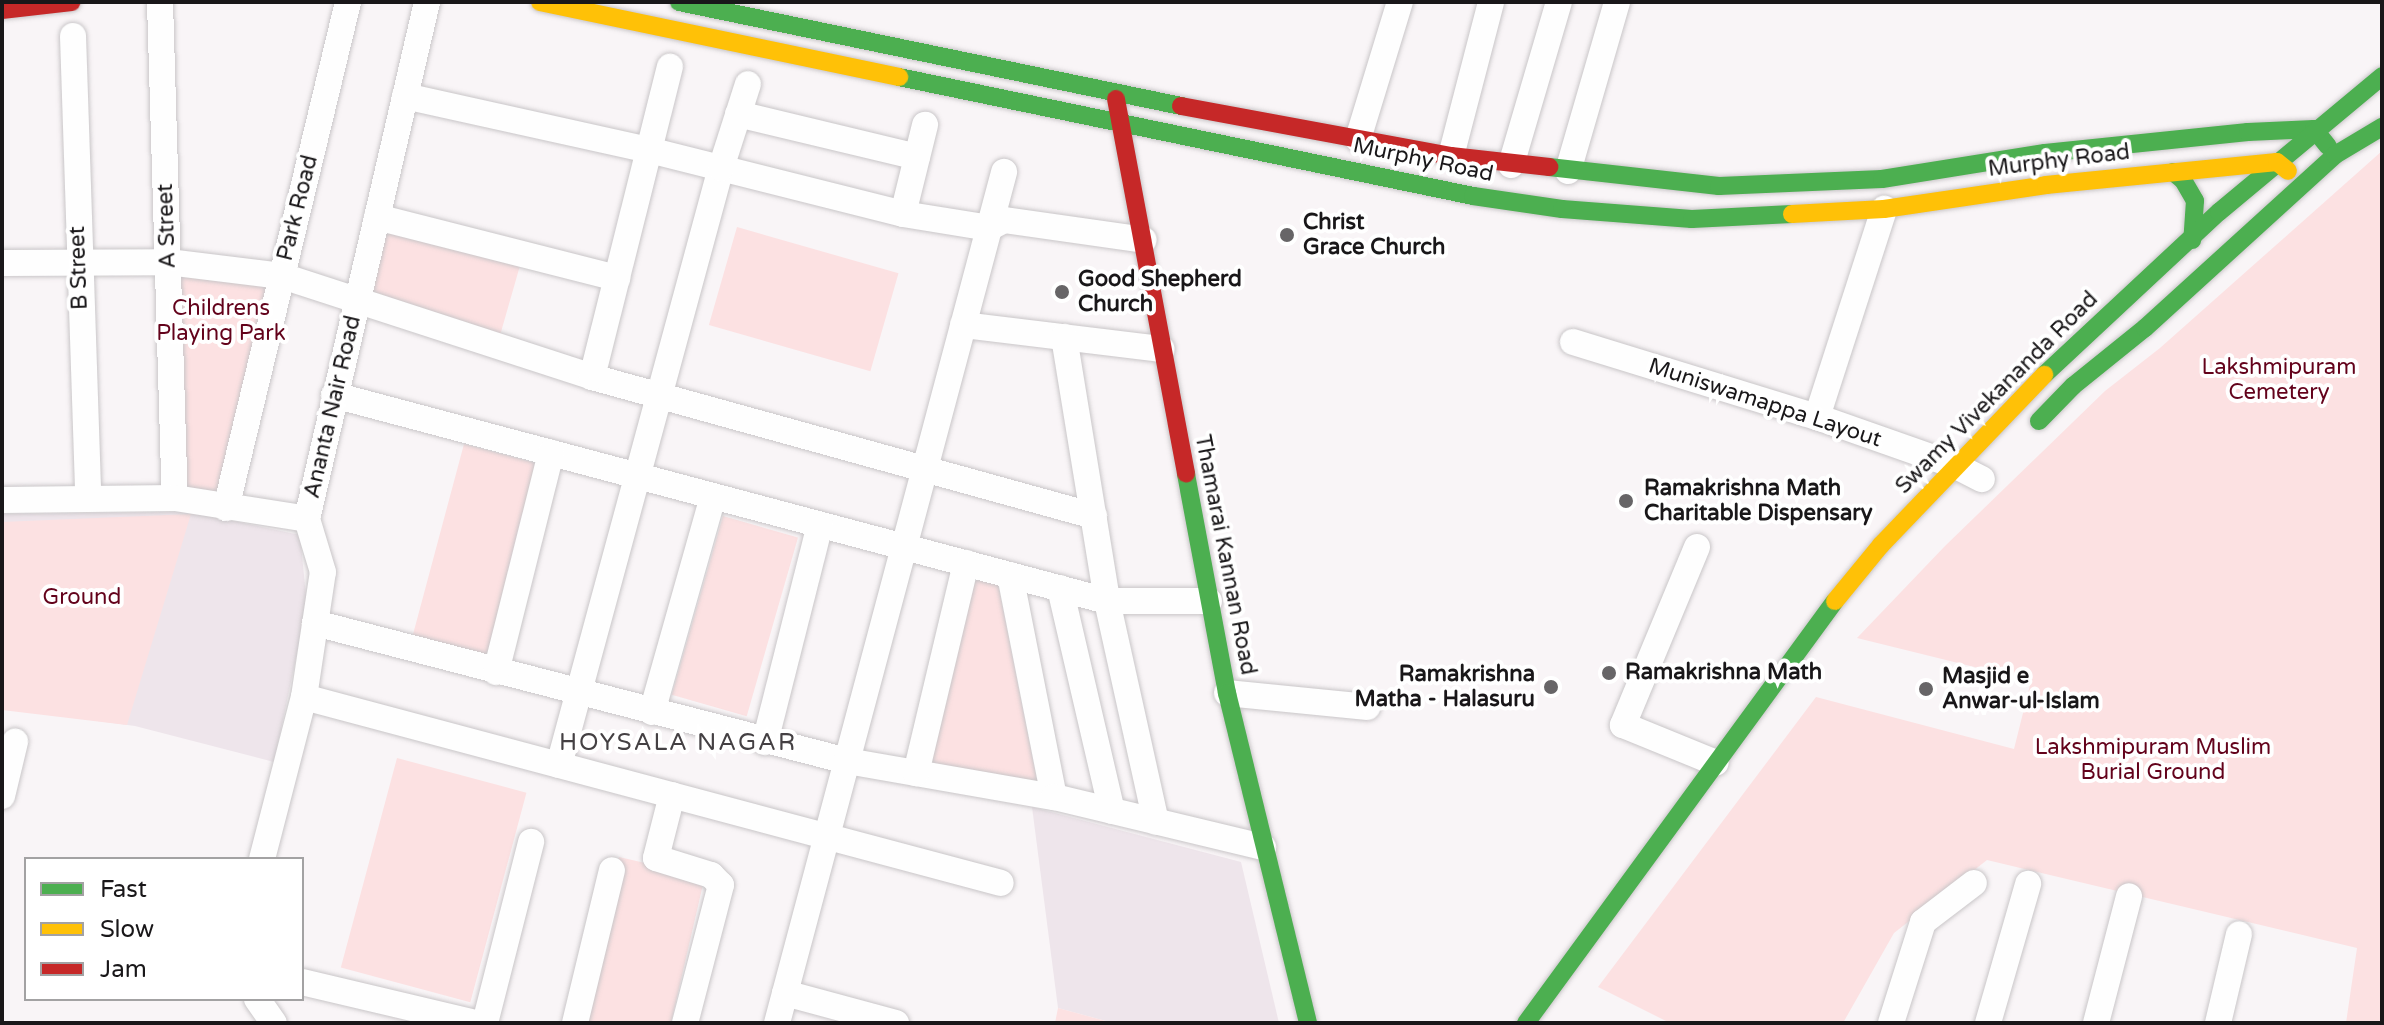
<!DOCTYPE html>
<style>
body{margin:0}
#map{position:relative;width:2384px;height:1025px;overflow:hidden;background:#f9f5f7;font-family:"Varela Round",sans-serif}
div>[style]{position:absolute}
.built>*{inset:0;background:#eee5eb}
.green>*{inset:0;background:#fce1e2;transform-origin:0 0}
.roads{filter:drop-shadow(0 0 2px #c9c6c8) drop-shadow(0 0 2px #c9c6c8)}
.street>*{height:26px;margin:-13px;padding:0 13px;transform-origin:13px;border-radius:13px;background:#fefefe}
.fast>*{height:18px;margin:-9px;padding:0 9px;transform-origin:9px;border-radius:9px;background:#4caf50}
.slow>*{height:18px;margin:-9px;padding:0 9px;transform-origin:9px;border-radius:9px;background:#ffc107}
.jam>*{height:18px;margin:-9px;padding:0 9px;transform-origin:9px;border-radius:9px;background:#c62828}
.dots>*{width:22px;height:22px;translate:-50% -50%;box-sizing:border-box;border:4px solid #fff;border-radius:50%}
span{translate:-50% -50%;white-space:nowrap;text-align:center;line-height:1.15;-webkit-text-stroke:8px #fff;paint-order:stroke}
.street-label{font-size:22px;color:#191719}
.poi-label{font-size:22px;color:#191719;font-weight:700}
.left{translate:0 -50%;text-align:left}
.right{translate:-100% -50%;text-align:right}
.park-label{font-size:22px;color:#63021b}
.neighbourhood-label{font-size:24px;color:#444043;letter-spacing:2px}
.frame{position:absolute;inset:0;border:4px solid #191719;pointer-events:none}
.legend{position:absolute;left:24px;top:857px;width:280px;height:144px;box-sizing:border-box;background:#fff;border:2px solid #a3a2a3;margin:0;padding:10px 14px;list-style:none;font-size:24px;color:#191719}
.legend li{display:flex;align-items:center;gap:16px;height:40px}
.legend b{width:40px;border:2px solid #a3a2a3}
</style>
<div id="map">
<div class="built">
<div style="clip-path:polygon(191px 512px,300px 535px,307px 606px,274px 762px,135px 726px,2px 708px,2px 514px)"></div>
<div style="clip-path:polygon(1032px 807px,1241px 862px,1279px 1023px,1113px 1023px,1058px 1008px)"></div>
</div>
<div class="green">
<div style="clip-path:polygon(2382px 151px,2382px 1023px,2346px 1023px,2357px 948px,1987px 860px,1894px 933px,1843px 1023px,1670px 1023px,1598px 987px,1816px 697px,2014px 749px,2031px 681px,1857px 638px,1945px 546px,2105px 391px,2160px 348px)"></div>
<div style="left:737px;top:227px;width:168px;height:102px;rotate:16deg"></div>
<div style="left:388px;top:229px;width:137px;height:73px;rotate:16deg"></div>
<div style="clip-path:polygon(181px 273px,272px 284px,218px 498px,181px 488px)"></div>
<div style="left:464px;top:444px;width:98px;height:201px;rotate:15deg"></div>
<div style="clip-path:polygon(191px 514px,127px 725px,2px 710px,2px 522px)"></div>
<div style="left:723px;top:516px;width:78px;height:186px;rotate:16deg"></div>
<div style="clip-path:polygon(974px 578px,998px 584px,1037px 781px,929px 767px)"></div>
<div style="left:397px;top:758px;width:134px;height:217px;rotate:15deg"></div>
<div style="left:619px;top:857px;width:88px;height:171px;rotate:13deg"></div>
<div style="clip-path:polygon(1058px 1008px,1113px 1023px,1055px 1023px)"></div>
</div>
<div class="roads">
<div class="street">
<div style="left:160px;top:2px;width:496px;rotate:88.3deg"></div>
<div style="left:73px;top:36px;width:463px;rotate:88.1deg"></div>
<div style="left:405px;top:96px;width:250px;rotate:12.5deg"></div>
<div style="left:649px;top:150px;width:262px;rotate:14.1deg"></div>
<div style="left:903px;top:214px;width:87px;rotate:9.2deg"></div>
<div style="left:989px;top:228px;width:17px;rotate:-28deg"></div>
<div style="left:1004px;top:220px;width:141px;rotate:8.1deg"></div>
<div style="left:738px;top:114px;width:184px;rotate:13.5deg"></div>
<div style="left:1358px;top:139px;width:143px;rotate:-73deg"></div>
<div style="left:1451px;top:156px;width:159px;rotate:-75.4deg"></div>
<div style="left:1511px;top:165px;width:170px;rotate:-73.6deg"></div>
<div style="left:1568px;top:171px;width:176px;rotate:-73.8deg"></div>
<div style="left:903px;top:214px;width:92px;rotate:-76.1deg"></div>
<div style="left:377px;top:217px;width:248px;rotate:14.3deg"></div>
<div style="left:2px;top:263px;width:166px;rotate:-0.3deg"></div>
<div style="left:168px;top:262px;width:115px;rotate:7deg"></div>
<div style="left:282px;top:276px;width:326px;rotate:18deg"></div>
<div style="left:592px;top:377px;width:521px;rotate:15.48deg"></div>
<div style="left:963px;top:325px;width:200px;rotate:6.9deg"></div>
<div style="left:1064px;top:337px;width:267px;rotate:80.7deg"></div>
<div style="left:1107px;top:601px;width:226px;rotate:77.5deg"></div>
<div style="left:1573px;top:342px;width:255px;rotate:17.1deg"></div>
<div style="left:1817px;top:417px;width:147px;rotate:19.4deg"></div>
<div style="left:1956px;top:466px;width:29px;rotate:27deg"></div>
<div style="left:592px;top:377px;width:320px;rotate:-75.9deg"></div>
<div style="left:334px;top:395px;width:800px;rotate:14.92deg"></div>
<div style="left:1107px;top:601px;width:102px"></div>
<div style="left:1817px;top:417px;width:219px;rotate:-72.1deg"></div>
<div style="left:2px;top:500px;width:173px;rotate:-0.7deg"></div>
<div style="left:175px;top:498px;width:134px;rotate:9deg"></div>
<div style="left:226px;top:508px;width:520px;rotate:-76.44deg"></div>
<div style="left:1697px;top:547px;width:193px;rotate:112.6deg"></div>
<div style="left:1623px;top:725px;width:100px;rotate:22.2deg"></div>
<div style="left:1010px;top:575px;width:226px;rotate:78.8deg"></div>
<div style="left:1060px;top:588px;width:229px;rotate:76.9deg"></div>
<div style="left:315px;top:623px;width:550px;rotate:14.54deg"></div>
<div style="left:847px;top:761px;width:210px;rotate:9.9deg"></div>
<div style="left:1054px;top:797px;width:215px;rotate:13.5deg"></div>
<div style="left:496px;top:672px;width:226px;rotate:-75.9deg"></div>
<div style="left:1227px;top:693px;width:141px;rotate:5.7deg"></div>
<div style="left:304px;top:697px;width:721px;rotate:14.94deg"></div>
<div style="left:652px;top:712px;width:224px;rotate:-74.2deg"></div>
<div style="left:765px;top:742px;width:224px;rotate:-75.8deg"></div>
<div style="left:559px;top:765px;width:619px;rotate:-74.82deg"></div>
<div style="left:721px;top:168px;width:88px;rotate:-72.2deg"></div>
<div style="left:916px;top:773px;width:216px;rotate:-76.6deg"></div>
<div style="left:672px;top:795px;width:65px;rotate:104.3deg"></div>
<div style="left:656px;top:858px;width:58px;rotate:17.2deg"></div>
<div style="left:711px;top:875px;width:14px;rotate:45deg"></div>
<div style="left:721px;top:885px;width:143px;rotate:104.6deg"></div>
<div style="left:2px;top:796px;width:56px;rotate:-76.5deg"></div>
<div style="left:262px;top:859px;width:167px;rotate:-75.5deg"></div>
<div style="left:304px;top:697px;width:126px;rotate:-81.4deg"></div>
<div style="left:323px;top:572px;width:55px;rotate:-106.8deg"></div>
<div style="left:307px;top:519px;width:531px;rotate:-76.93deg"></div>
<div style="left:302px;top:982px;width:179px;rotate:13.3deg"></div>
<div style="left:785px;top:993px;width:115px;rotate:15.1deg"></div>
<div style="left:257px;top:999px;width:29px;rotate:55deg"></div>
<div style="left:485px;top:1023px;width:187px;rotate:-75.7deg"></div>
<div style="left:575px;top:1023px;width:157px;rotate:-76.4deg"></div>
<div style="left:777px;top:1023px;width:881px;rotate:-75.06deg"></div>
<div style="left:1891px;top:1023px;width:106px;rotate:-72.4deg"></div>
<div style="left:1923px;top:922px;width:64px;rotate:-37.4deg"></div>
<div style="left:1988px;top:1023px;width:145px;rotate:-73.9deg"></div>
<div style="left:2096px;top:1023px;width:131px;rotate:-75.4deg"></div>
<div style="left:2218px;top:1023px;width:91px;rotate:-76.7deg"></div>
</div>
<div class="fast">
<div style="left:679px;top:2px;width:513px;rotate:11.7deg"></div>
<div style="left:899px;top:77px;width:586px;rotate:11.71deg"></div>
<div style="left:1473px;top:196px;width:90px;rotate:8.3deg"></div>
<div style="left:1562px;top:209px;width:130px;rotate:4.4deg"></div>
<div style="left:1692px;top:219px;width:100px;rotate:-2.9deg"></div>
<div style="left:1549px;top:167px;width:171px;rotate:6.4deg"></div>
<div style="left:1719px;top:186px;width:163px;rotate:-2.5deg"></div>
<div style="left:1882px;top:179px;width:165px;rotate:-9.1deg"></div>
<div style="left:2045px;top:153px;width:204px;rotate:-5.9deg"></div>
<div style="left:2248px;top:132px;width:66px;rotate:-2.6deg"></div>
<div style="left:2314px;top:129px;width:22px;rotate:51deg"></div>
<div style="left:2173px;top:172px;width:13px;rotate:39deg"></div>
<div style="left:2183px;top:180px;width:24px;rotate:60deg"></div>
<div style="left:2195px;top:201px;width:39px;rotate:94deg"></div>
<div style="left:2044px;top:375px;width:239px;rotate:-43deg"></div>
<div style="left:2219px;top:212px;width:212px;rotate:-39.8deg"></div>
<div style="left:2039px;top:421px;width:49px;rotate:-45.8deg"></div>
<div style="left:2073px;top:386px;width:92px;rotate:-38.9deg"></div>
<div style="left:2145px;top:328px;width:257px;rotate:-42.3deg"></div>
<div style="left:2335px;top:155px;width:55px;rotate:-30.8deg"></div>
<div style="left:1186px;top:474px;width:223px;rotate:79.4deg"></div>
<div style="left:1227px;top:693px;width:340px;rotate:76.2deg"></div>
<div style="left:1526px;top:1023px;width:523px;rotate:-53.79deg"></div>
</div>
<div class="slow">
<div style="left:540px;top:2px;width:367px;rotate:11.8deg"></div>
<div style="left:1792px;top:214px;width:92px;rotate:-3.1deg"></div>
<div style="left:1884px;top:209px;width:164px;rotate:-8.4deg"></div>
<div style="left:2046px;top:185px;width:232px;rotate:-5.7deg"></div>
<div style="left:2277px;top:162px;width:14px;rotate:39deg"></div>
<div style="left:1835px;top:601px;width:72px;rotate:-50.6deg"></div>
<div style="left:1881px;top:545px;width:236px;rotate:-46.2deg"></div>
</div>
<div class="jam">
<div style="left:2px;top:10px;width:70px;rotate:-6.5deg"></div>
<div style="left:1116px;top:99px;width:381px;rotate:79.4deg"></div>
<div style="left:1181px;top:106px;width:275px;rotate:10.5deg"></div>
<div style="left:1451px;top:156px;width:99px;rotate:6.4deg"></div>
</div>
</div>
<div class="dots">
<div style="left:1287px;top:235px;background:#676567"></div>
<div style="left:1062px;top:292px;background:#676567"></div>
<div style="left:1626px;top:501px;background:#676567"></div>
<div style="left:1609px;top:673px;background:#676567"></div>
<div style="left:1551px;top:687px;background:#676567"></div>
<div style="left:1926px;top:689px;background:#676567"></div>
</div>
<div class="street-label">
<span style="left:1423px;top:160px;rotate:12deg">Murphy Road</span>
<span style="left:2059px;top:161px;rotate:-7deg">Murphy Road</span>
<span style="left:298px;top:208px;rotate:-76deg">Park Road</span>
<span style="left:167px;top:226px;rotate:-92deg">A Street</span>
<span style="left:79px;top:268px;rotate:-92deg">B Street</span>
<span style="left:1997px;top:393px;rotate:-45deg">Swamy Vivekananda Road</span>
<span style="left:1765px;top:403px;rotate:18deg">Muniswamappa Layout</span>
<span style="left:333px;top:407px;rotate:-77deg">Ananta Nair Road</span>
<span style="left:1225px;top:555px;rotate:79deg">Thamarai Kannan Road</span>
</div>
<div class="poi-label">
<span class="left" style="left:1303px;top:235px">Christ<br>Grace Church</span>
<span class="left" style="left:1078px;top:292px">Good Shepherd<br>Church</span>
<span class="left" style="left:1644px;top:501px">Ramakrishna Math<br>Charitable Dispensary</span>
<span class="left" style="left:1625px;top:673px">Ramakrishna Math</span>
<span class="right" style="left:1535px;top:687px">Ramakrishna<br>Matha - Halasuru</span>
<span class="left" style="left:1942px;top:689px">Masjid e<br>Anwar-ul-Islam</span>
</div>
<div class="park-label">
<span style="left:221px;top:321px">Childrens<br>Playing Park</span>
<span style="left:2279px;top:380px">Lakshmipuram<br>Cemetery</span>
<span style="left:82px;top:598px">Ground</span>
<span style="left:2153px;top:760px">Lakshmipuram Muslim<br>Burial Ground</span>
</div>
<div class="neighbourhood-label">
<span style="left:678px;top:743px">HOYSALA NAGAR</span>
</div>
<div class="frame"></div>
<ul class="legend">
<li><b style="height:10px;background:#4caf50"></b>Fast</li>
<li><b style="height:10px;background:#ffc107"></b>Slow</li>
<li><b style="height:10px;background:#c62828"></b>Jam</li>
</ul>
</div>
